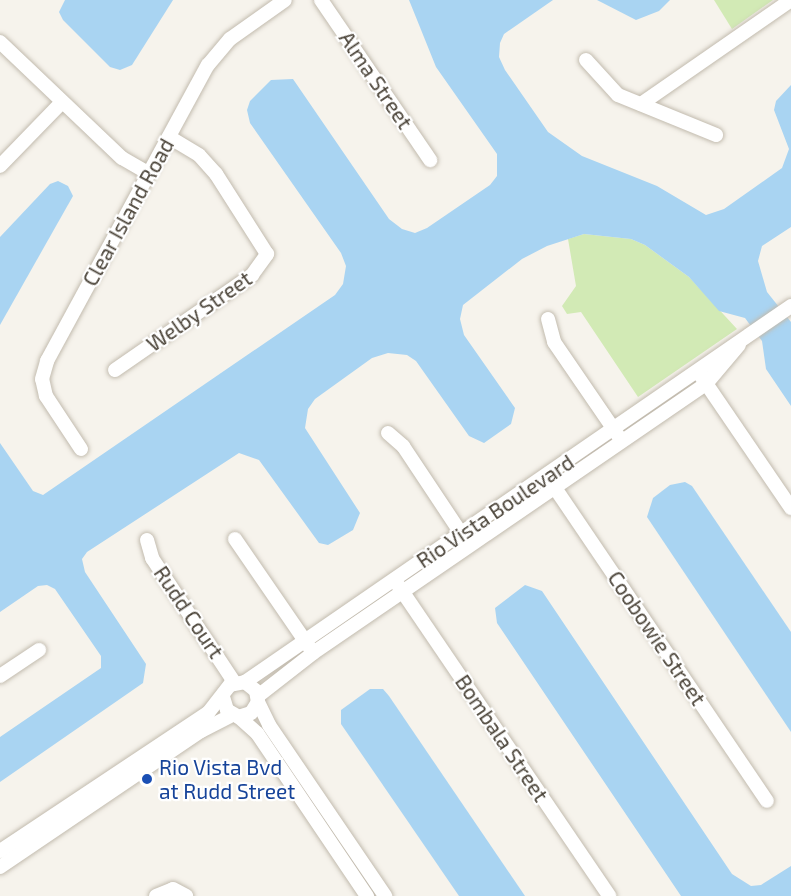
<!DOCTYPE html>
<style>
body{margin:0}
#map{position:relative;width:791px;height:896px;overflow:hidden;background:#f6f3ec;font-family:"Exo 2",sans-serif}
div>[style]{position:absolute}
.green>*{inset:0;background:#d2eab5}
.water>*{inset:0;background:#a9d4f2}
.roads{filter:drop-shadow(0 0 2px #c2bbae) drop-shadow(0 0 2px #c2bbae)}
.minor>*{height:14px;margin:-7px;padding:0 7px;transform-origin:7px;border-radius:7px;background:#fff}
.dots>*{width:16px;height:16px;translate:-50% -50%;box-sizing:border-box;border:3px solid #fff;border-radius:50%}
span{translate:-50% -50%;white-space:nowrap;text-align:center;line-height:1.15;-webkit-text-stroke:4.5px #fff;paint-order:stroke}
.street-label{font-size:21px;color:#4b4439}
.transit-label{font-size:21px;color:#164399}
.left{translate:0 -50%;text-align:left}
</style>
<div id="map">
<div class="green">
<div style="clip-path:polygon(714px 0,773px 0,732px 29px)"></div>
<div style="clip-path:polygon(584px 234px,631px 239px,645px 245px,689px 277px,737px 329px,638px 397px,581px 312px,567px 314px,562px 306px,576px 286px,568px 239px)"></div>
</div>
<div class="water">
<div style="clip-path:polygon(65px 0,173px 0,132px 65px,120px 70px,110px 67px,63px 20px,59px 12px)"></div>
<div style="clip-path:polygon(409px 0,553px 0,504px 34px,500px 43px,499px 57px,505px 70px,548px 132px,582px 156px,657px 186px,706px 215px,724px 209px,782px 168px,789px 149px,774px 110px,776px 101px,791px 85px,791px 227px,762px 246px,758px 261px,767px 292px,791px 322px,791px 406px,766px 369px,762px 341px,745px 318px,719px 311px,689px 277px,645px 245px,631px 239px,584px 234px,547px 246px,522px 259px,463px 305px,460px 319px,464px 335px,515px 408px,511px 424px,484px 443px,469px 436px,416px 361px,407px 355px,388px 353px,372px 358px,315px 399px,308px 409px,305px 428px,360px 513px,353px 530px,328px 545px,319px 543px,259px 460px,239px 453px,87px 552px,82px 559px,85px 572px,146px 664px,143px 683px,0 782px,0 737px,101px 668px,101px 656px,55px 589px,47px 585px,38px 586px,0 612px,0 443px,33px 491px,43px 495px,335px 295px,343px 284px,346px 266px,341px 253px,250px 123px,247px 110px,250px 101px,271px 80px,293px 79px,389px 219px,402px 229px,415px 233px,427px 228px,490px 185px,497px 176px,497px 154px,436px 67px)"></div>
<div style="clip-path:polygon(597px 0,670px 0,659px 11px,636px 20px)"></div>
<div style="clip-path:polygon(58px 181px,68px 186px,73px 196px,0 325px,0 237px,50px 184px)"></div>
<div style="clip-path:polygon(685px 482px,692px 486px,791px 632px,791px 732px,647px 517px,653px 498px,670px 485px)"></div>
<div style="clip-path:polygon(525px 585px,542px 591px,732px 874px,751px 886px,761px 885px,791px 866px,791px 896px,681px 896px,497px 623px,495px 608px)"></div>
<div style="clip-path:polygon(370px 689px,383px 689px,389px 696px,525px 896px,459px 896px,341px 724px,341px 710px)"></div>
</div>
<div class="roads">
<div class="minor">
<div style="left:321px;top:0;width:194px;rotate:55.7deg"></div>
<div style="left:0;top:42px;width:168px;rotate:43.6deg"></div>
<div style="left:122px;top:158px;width:30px;rotate:30deg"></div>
<div style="left:586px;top:60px;width:47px;rotate:47.6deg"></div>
<div style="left:618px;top:95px;width:106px;rotate:22.2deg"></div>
<div style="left:641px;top:104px;width:183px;rotate:-34.7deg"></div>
<div style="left:0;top:166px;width:89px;rotate:-45.9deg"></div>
<div style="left:548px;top:319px;width:24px;rotate:75deg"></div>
<div style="left:554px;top:342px;width:115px;rotate:55.6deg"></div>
<div style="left:115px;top:370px;width:167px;rotate:-34.7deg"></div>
<div style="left:252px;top:275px;width:26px;rotate:-54deg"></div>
<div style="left:267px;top:254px;width:95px;rotate:-122.5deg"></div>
<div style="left:216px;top:174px;width:25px;rotate:-132deg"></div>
<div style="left:199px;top:155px;width:35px;rotate:-149deg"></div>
<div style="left:701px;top:376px;width:160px;rotate:55.7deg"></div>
<div style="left:388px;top:433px;width:20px;rotate:41deg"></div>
<div style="left:403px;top:446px;width:114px;rotate:56.4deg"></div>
<div style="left:81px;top:449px;width:64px;rotate:-123.4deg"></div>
<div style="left:46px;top:396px;width:17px;rotate:-103deg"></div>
<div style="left:42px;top:379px;width:19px;rotate:-74deg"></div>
<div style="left:47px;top:361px;width:337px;rotate:-61.5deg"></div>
<div style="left:208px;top:65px;width:34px;rotate:-50deg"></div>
<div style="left:230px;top:39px;width:67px;rotate:-35.3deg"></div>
<div style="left:551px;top:482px;width:385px;rotate:55.9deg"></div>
<div style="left:235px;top:539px;width:132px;rotate:55.5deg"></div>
<div style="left:147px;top:540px;width:19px;rotate:74deg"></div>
<div style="left:152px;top:558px;width:149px;rotate:56.5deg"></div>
<div style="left:398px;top:585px;width:376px;rotate:55.8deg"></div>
<div style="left:0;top:676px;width:47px;rotate:-33.7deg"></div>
<div style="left:245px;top:682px;width:663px;rotate:-34.55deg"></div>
<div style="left:258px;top:696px;width:70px;rotate:-38deg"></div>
<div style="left:313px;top:653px;width:476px;rotate:-34.4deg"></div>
<div style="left:706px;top:384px;width:51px;rotate:-49.8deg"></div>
<div style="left:258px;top:702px;width:25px;rotate:64deg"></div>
<div style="left:269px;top:725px;width:207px;rotate:55.8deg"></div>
<div style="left:239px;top:717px;width:24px;rotate:42deg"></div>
<div style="left:257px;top:733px;width:197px;rotate:56deg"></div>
<div style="left:0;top:851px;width:250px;rotate:-33.6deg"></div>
<div style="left:208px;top:713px;width:36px;rotate:-52deg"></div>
<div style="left:230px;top:685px;width:15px;rotate:-11deg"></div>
<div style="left:245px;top:682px;width:14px;rotate:39deg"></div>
<div style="left:256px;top:691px;width:11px;rotate:80deg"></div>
<div style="left:258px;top:702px;width:13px;rotate:122deg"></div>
<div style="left:251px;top:713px;width:13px;rotate:162deg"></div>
<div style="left:239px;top:717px;width:14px;rotate:-150deg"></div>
<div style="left:227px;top:710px;width:14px;rotate:-107deg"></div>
<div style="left:0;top:867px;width:243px;rotate:-34.1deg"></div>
<div style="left:201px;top:731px;width:35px;rotate:-27deg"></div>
<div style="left:156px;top:896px;width:18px;rotate:-22deg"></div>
<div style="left:173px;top:889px;width:15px;rotate:28deg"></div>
</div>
</div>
<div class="dots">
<div style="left:147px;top:779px;background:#1a4fb4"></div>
</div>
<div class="street-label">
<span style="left:376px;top:80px;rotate:56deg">Alma Street</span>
<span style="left:128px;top:212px;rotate:-61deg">Clear Island Road</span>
<span style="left:199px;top:311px;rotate:-35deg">Welby Street</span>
<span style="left:495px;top:511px;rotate:-34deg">Rio Vista Boulevard</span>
<span style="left:189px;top:612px;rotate:56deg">Rudd Court</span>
<span style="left:657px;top:638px;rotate:56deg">Coobowie Street</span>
<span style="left:502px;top:738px;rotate:56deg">Bombala Street</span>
</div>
<div class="transit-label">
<span class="left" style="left:159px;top:779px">Rio Vista Bvd<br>at Rudd Street</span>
</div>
</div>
